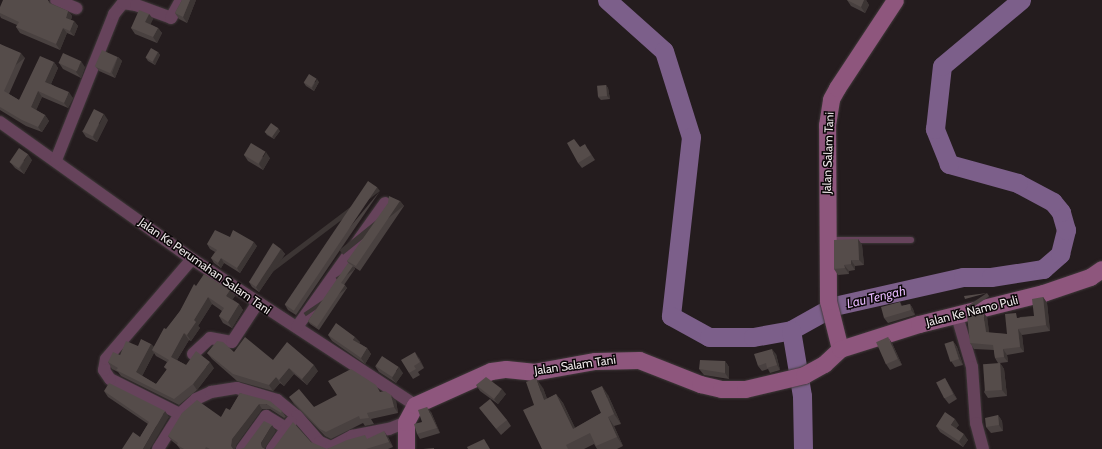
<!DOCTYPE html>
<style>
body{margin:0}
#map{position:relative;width:1102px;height:449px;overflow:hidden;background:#241c1e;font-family:Cabin,sans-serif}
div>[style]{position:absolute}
.river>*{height:19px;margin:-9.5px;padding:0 9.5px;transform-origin:9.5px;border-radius:9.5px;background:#7c5f8a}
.roads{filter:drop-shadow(0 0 1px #40393a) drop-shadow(0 0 1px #40393a)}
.lane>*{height:6px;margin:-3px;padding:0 3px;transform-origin:3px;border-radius:3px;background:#66435b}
.street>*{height:12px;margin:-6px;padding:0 6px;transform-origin:6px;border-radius:6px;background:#66435b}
.secondary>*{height:17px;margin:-8.5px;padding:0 8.5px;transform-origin:8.5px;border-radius:8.5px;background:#8e567d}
.wall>*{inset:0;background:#494140;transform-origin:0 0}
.shaded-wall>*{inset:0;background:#3c3534;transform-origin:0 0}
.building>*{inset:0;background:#554c4a;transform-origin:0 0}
span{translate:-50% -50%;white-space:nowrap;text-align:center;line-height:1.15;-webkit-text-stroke:3px #0b0708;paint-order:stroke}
.street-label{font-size:12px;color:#eee8e9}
.water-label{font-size:13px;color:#e1b4f7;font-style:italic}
</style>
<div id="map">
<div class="river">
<div style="left:607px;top:0;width:76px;rotate:41.8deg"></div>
<div style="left:664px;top:51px;width:90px;rotate:72.6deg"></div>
<div style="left:691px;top:137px;width:180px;rotate:96.4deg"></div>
<div style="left:671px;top:316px;width:43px;rotate:28.9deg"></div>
<div style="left:709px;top:337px;width:44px"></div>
<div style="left:753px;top:337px;width:39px;rotate:-10deg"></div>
<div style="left:791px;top:330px;width:49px;rotate:-29.2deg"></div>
<div style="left:834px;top:306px;width:132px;rotate:-12.7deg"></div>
<div style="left:963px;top:277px;width:28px"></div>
<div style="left:991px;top:277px;width:53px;rotate:-8.7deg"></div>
<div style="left:1043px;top:269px;width:23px;rotate:-41deg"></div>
<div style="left:1060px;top:254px;width:25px;rotate:-76deg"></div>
<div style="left:1066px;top:230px;width:19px;rotate:-106deg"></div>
<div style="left:1061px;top:212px;width:13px;rotate:-129deg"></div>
<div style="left:1053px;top:202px;width:40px;rotate:-152deg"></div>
<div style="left:1018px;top:183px;width:72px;rotate:-164.6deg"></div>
<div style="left:949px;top:164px;width:38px;rotate:-112deg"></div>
<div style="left:935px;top:129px;width:63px;rotate:-83.7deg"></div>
<div style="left:942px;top:66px;width:103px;rotate:-39.9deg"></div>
<div style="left:791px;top:330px;width:67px;rotate:80.5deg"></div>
<div style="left:802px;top:396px;width:53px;rotate:88.9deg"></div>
</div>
<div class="roads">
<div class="lane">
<div style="left:828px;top:240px;width:83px"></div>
</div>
<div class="street">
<div style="left:56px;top:0;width:22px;rotate:22deg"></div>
<div style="left:0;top:122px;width:236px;rotate:35.5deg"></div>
<div style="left:192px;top:259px;width:267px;rotate:33.2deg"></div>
<div style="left:56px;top:160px;width:157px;rotate:-68.3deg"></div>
<div style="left:114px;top:14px;width:14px;rotate:-51deg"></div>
<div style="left:123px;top:3px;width:13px;rotate:9deg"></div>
<div style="left:136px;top:5px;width:37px;rotate:20deg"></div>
<div style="left:171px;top:18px;width:21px;rotate:-61deg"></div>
<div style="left:957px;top:316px;width:53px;rotate:73.6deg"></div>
<div style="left:972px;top:367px;width:56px;rotate:85.9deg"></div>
<div style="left:976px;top:423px;width:27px;rotate:75deg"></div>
<div style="left:297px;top:327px;width:152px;rotate:-54.6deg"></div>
<div style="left:193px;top:354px;width:23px;rotate:-43deg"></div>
<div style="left:210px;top:338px;width:22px;rotate:10deg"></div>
<div style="left:232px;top:342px;width:45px;rotate:-56.7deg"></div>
<div style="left:180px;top:414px;width:22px;rotate:-43deg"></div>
<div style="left:196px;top:399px;width:17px;rotate:-25deg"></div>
<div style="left:211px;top:392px;width:26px;rotate:-9deg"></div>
<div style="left:237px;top:388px;width:42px;rotate:16.7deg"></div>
<div style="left:277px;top:400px;width:26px;rotate:39deg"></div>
<div style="left:297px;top:416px;width:35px;rotate:49deg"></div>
<div style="left:320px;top:442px;width:12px;rotate:24deg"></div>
<div style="left:331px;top:447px;width:24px;rotate:-28deg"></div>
<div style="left:352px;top:436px;width:38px;rotate:-11deg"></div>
<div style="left:389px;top:429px;width:18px;rotate:-22deg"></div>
<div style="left:158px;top:449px;width:41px;rotate:-57.8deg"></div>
<div style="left:180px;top:414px;width:78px;rotate:-153.4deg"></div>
<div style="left:110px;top:379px;width:11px;rotate:-124deg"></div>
<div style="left:104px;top:370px;width:11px;rotate:-80deg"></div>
<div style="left:106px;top:359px;width:132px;rotate:-49.3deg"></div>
<div style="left:242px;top:449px;width:41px;rotate:-54deg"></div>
<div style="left:266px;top:416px;width:23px;rotate:31deg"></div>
<div style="left:272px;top:449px;width:33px;rotate:-55deg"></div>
</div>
<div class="secondary">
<div style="left:840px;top:349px;width:49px;rotate:-104deg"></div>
<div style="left:828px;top:301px;width:176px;rotate:-90.3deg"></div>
<div style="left:827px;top:125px;width:26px;rotate:-81deg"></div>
<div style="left:831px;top:99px;width:13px;rotate:-61deg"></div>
<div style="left:837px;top:88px;width:105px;rotate:-56.6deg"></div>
<div style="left:406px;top:449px;width:27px;rotate:-90deg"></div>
<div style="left:406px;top:422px;width:19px;rotate:-62deg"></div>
<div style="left:415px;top:405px;width:83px;rotate:-24.1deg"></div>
<div style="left:491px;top:371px;width:15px;rotate:-8deg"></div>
<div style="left:506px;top:369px;width:27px;rotate:6deg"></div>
<div style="left:533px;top:372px;width:63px;rotate:-10.1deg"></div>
<div style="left:595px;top:361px;width:44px;rotate:-1.3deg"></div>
<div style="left:639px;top:360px;width:66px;rotate:21.5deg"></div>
<div style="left:700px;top:384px;width:22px;rotate:13deg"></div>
<div style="left:721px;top:389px;width:24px"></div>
<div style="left:745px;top:389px;width:61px;rotate:-13.3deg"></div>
<div style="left:804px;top:375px;width:23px;rotate:-29deg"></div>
<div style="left:824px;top:364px;width:22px;rotate:-43deg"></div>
<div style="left:840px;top:349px;width:83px;rotate:-17.6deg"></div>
<div style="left:919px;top:324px;width:128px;rotate:-14deg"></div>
<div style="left:1043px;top:293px;width:50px;rotate:-18.8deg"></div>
<div style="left:1090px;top:277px;width:14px;rotate:-34deg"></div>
</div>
</div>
<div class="wall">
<div style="clip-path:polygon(182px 0,196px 0,187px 23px,179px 19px,175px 13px)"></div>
<div style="clip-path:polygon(847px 0,866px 0,869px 5px,865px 13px,851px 6px)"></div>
<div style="clip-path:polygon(49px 1px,50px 3px,68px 11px,72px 16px,71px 20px,74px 21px,78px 26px,74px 36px,67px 33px,60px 50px,20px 33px,16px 27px,17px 25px,1px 18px,0 16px,0 7px)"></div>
<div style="clip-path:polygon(149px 14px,153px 19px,150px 24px,158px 28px,162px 33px,157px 43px,135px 34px,131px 28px)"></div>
<div style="clip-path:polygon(0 44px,25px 58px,9px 94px,19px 100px,54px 62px,58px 68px,51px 84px,73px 98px,68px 108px,42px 97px,36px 110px,45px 115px,49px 121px,42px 132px,26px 126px,0 110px)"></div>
<div style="clip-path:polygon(158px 52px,160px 55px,155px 65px,148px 61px,146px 58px)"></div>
<div style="clip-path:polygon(118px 57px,122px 61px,115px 78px,99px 71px,96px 67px)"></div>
<div style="clip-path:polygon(59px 63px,85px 67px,81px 78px,63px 69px)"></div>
<div style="clip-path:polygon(319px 82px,314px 91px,306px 86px,304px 83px)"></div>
<div style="clip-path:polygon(606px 85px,608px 88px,610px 99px,601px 100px,598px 97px)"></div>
<div style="clip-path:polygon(108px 120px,97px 142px,86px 137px,82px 131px)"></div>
<div style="clip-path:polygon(280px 131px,274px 139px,267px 135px,265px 132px)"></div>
<div style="clip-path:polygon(580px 147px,588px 149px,595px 160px,582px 168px,578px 163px)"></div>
<div style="clip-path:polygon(244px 155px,270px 158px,263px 170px,248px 161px)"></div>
<div style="clip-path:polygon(32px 160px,24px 174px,15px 168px,10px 162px)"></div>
<div style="clip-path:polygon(380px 191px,296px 315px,288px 310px,285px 305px)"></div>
<div style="clip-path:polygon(400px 201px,404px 206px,360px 271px,354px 267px,355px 269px,344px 285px,347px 288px,319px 330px,310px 324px,308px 321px,349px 264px,347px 261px)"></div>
<div style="clip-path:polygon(230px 237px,257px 246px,240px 273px,224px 263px,221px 268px,214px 263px,211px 258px,215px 252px,210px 249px,207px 244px)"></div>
<div style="clip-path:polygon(858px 239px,862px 245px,864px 265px,855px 266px,855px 270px,849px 271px,849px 274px,838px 275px,834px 269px)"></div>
<div style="clip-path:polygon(281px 249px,285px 254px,259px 292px,252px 287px,249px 282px)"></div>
<div style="clip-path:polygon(evenodd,196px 286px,230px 290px,235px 296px,232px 299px,239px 304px,243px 310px,232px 328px,223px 323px,219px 316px,222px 311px,212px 304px,198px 326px,200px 328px,191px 341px,189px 340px,177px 360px,186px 365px,214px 368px,197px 390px,179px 405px,121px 376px,118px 372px,112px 369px,108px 362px,138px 346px,151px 344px,154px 347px,180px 311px,196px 286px,154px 353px,156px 356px,167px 362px,164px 367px,167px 370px,156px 384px,142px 376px,154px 353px)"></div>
<div style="left:987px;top:293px;width:4px;height:23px;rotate:56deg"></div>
<div style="clip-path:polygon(1043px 297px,1047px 303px,1050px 331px,1022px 335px,1024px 352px,1007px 355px,1008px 362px,1000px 363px,1004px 369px,1007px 396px,988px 398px,984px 392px,998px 363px,995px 358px,994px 350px,974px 349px,970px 343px,987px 317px,989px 333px,1007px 334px,1020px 317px,1034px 316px)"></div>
<div style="clip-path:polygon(900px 302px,902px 306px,910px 304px,913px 309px,915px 315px,888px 323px,884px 318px)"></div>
<div style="clip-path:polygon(328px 335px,360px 342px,359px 343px,367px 348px,371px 354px,365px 364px,332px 341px)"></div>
<div style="clip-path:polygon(953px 341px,957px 347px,963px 365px,955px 367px,951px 361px)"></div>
<div style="clip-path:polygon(892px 343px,902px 365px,890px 370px,886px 364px)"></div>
<div style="clip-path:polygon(234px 352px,273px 360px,318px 371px,307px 385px,294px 374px,284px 386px,280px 383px,273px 391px,237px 381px,212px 359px,207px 353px)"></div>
<div style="clip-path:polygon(776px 354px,780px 370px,770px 373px,768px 369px,762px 371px,758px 366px)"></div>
<div style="clip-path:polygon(419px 358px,424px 368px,418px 372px,420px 375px,413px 379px,409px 373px)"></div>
<div style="clip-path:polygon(725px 361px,729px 367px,729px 379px,704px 375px,699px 369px)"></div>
<div style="clip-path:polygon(375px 366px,403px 373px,396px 383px,379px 372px)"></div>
<div style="clip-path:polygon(945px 378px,957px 399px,949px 404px,945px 399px)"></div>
<div style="clip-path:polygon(476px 385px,506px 394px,498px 404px,480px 391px)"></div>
<div style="clip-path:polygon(543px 388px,547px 399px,556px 394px,563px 403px,575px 428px,601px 413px,608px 395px,621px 424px,614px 426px,623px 446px,617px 449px,597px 449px,594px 444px,584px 449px,542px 449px,534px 405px)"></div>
<div style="clip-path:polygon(104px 391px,169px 417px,140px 437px,148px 424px,108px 397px)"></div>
<div style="clip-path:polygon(381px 392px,396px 401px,398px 413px,371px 419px,374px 424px,365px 426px,363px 423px,331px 439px,325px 436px,294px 404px,289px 397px,314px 407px)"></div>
<div style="clip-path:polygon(240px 393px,282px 411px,286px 417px,284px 418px,270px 409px,262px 409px,236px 445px,235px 449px,180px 449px,177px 445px,172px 441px,168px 436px,221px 417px,230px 410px)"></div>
<div style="clip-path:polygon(479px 408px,507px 420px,511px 426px,501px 435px)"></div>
<div style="clip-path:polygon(431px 412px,440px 433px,420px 439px,417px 434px,422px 422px)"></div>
<div style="clip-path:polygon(998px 415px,1002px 421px,1003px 431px,991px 433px,986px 427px)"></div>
<div style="clip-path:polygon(959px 425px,956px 428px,968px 440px,963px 447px,940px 432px,936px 426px)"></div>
<div style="clip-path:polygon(388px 437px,393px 447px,388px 449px,327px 449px,368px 439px)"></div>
</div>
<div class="shaded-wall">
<div style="clip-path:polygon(190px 0,196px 0,187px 23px,183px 17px)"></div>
<div style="clip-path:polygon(864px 0,866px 0,869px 5px,865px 13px,861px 7px)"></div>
<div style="clip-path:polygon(68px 11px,72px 16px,70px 23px,66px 18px)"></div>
<div style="clip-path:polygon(149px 14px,153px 19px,149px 28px,145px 22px)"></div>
<div style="clip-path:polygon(74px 21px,78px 26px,74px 36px,70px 31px)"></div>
<div style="clip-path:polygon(63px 28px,67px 33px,60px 50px,56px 44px)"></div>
<div style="clip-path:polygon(158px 28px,162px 33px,157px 43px,153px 37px)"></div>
<div style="clip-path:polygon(158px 52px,160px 55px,155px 65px,153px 62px)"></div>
<div style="left:21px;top:53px;width:6px;height:42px;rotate:51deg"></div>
<div style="clip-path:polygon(118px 57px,122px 61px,115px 78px,112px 73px)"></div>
<div style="clip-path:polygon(81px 61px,85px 67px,81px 78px,76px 72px)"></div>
<div style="clip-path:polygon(54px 62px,58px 68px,49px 88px,45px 82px)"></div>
<div style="clip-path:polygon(317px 79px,319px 82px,314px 91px,312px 88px)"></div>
<div style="clip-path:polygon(606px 85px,608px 88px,610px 99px,607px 96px)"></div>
<div style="clip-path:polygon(38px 91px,42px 97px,35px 113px,31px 107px)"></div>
<div style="clip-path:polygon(69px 92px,73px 98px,68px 108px,64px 103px)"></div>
<div style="clip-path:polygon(104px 114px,108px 120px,97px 142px,93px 137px)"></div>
<div style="clip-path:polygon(45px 115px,49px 121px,42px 132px,38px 127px)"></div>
<div style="clip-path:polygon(278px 128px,280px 131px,274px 139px,272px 136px)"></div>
<div style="clip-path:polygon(266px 152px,270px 158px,263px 170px,259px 164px)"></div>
<div style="clip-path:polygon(28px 154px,32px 160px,24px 174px,20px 168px)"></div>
<div style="left:377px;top:187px;width:5px;height:149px;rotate:53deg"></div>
<div style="left:400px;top:201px;width:6px;height:78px;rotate:51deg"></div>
<div style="clip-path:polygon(858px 239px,862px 245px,864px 265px,859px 260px)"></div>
<div style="clip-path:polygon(254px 242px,257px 246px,240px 273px,237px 268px)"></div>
<div style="clip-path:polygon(281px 249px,285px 254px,259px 292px,256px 287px)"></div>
<div style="clip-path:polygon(221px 258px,224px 263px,221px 268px,218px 263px)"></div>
<div style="clip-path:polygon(851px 260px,855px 266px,855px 270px,851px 264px)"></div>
<div style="clip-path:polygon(844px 265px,849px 271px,849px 274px,845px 268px)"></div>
<div style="left:353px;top:266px;width:4px;height:21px;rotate:56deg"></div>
<div style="left:345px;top:285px;width:4px;height:50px;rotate:56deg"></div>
<div style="clip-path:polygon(230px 290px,235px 296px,231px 302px,226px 296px)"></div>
<div style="clip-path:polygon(208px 297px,212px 304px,198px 326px,200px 328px,191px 341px,187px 335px,194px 320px)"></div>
<div style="clip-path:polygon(1043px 297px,1047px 303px,1050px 331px,1046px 325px)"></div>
<div style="clip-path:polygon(239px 304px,243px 310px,232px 328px,228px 322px)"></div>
<div style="clip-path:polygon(910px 304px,913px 309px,915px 315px,911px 310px)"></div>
<div style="clip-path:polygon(983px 312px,987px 317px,990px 338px,986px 332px)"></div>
<div style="clip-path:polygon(1018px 329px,1022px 335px,1024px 352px,1020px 347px)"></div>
<div style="clip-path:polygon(184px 333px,189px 340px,175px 363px,171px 357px)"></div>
<div style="clip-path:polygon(355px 337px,360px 342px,357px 346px,353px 340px)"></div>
<div style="clip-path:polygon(888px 337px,892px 343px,902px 365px,898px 359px)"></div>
<div style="clip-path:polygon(953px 341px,957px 347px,963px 365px,959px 359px)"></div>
<div style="clip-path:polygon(151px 344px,156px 350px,152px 350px,154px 353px,141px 378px,136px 372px)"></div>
<div style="clip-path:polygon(367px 348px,371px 354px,365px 364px,361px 358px)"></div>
<div style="clip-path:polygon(772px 349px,776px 354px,780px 370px,777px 365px)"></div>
<div style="clip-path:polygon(1003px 349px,1007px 355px,1008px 362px,1004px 357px)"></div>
<div style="clip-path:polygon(415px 352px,419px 358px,424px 368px,420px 362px)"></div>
<div style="clip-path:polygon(725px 361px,729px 367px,729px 379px,725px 373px)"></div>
<div style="clip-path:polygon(210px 362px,214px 368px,197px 390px,193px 384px)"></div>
<div style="clip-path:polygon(1000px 363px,1004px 369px,1007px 396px,1002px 390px)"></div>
<div style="clip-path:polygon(314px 365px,318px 371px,307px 385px,302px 379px)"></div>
<div style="clip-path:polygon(399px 367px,403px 373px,396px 383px,392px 378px)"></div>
<div style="clip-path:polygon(289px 368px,294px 374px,284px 386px,279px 380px)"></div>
<div style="clip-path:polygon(276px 377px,280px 383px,273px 391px,269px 385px)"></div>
<div style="clip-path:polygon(536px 378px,543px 388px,551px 409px,544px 400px)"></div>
<div style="clip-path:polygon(945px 378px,948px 384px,957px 399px,953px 394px)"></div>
<div style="clip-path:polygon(602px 386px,608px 395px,621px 424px,614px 414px)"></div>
<div style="clip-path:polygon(502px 389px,506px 394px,498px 404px,494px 399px)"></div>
<div style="clip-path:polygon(556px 394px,563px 403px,580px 438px,573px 429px)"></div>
<div style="clip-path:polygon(391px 395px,396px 401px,398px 413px,394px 407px)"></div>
<div style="clip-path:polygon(259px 404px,262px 409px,236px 445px,235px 449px,233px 449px,231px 446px,232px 439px)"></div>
<div style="clip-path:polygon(427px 407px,431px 412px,440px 433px,437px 428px)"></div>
<div style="clip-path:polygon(165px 411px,169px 417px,150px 449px,143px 449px)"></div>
<div style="clip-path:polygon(998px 415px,1002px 421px,1003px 431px,999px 425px)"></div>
<div style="clip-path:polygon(608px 417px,614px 426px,623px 446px,617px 437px)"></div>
<div style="clip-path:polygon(955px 419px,959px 425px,955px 430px,951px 425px)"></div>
<div style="clip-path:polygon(272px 425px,276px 431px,265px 448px,265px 449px,262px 447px,261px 443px)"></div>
<div style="clip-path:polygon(384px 431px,388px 437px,393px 447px,389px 442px)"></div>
<div style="clip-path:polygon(964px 434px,968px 440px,963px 447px,959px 441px)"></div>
</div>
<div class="building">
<div style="clip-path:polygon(3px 0,48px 0,49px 3px,68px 11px,66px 18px,74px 21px,70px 31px,63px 28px,56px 44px,16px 27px,19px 22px,0 13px,0 7px)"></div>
<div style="clip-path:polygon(182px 0,190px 0,183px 17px,175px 13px)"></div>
<div style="clip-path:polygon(847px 0,864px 0,861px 7px)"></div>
<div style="clip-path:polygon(139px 10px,149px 14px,145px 22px,158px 28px,153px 37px,131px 28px)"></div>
<div style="clip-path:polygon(0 44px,21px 53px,4px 91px,19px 100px,40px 56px,54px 62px,45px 82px,69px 92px,64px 103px,38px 91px,31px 107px,45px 115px,38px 127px,22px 120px,0 107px)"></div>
<div style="left:151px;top:48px;width:8px;height:11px;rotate:30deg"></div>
<div style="left:102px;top:50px;width:17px;height:18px;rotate:24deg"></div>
<div style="left:63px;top:53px;width:20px;height:11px;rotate:24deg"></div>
<div style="left:309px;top:74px;width:9px;height:10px;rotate:32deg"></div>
<div style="left:606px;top:85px;width:11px;height:9px;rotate:85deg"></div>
<div style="left:94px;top:109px;width:11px;height:25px;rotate:27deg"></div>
<div style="left:271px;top:123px;width:9px;height:11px;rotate:36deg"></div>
<div style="clip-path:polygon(574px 139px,580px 147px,585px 144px,591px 155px,578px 163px,567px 143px)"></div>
<div style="left:251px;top:143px;width:17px;height:14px;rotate:31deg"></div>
<div style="left:19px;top:148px;width:11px;height:17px;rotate:34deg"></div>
<div style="left:368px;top:181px;width:11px;height:149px;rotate:34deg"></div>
<div style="clip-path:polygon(389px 196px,400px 201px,356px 266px,347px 261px,388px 203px)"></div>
<div style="clip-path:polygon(215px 230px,230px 237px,233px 230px,254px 242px,237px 268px,221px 258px,218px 263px,211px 258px,217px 250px,207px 244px)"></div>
<div style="clip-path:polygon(858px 239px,859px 260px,851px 260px,851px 264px,844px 265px,845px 268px,834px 269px,834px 240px)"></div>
<div style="clip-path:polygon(273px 243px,281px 249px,256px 287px,249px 282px)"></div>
<div style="clip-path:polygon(348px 263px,353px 266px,341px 283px,345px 285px,317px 327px,308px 321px)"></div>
<div style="clip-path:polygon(204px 274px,230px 290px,226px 296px,239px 304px,228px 322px,219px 316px,224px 308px,208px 297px,194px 320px,196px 322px,187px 335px,184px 333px,171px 357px,186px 365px,196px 351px,210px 362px,193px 384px,174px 399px,116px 370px,118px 368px,108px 362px,113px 352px,120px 355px,126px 341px,138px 346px,141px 339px,151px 344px,136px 372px,156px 384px,167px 369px,164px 367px,169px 360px,152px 350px,164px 328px,166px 329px,180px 311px,194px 284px,196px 286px)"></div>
<div style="clip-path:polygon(987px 293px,965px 299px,964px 296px)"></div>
<div style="clip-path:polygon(1043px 297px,1046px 325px,1018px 329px,1020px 347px,1003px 349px,1004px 357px,995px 358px,993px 345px,970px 343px,967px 316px,983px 312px,986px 332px,1007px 334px,1005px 314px,1016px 313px,1017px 318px,1034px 316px,1032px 299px)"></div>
<div style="clip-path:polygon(900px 302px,901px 306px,910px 304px,911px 310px,884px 318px,881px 307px)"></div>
<div style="clip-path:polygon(336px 323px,355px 337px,353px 340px,367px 348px,361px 358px,328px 335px)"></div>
<div style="clip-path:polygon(245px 337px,273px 360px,287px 342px,314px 365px,302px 379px,289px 368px,279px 380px,276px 377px,269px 385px,233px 374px,207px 353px,217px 341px,223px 342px,234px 352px)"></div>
<div style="left:888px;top:337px;width:24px;height:13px;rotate:66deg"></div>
<div style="left:953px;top:341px;width:19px;height:9px;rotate:72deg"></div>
<div style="clip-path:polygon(772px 349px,777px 365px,767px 368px,766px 363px,758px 366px,754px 354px)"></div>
<div style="clip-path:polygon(415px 352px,420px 362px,414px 366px,416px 369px,409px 373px,401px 360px)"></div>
<div style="left:382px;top:356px;width:20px;height:12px;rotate:33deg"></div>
<div style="clip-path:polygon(700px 360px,725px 361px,725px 373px,699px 369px)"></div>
<div style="left:1000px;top:363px;width:27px;height:17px;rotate:86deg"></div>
<div style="clip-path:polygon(351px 369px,376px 385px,380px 392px,385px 391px,391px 395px,394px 407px,367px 413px,369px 418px,360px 419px,359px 416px,326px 432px,320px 429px,289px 397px,299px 389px,314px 407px,337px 395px,328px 381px)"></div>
<div style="clip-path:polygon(486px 377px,502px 389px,494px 399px,476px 385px)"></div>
<div style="clip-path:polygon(536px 378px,544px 400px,556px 394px,573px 429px,601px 413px,591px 391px,602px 386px,614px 414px,608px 417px,617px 437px,596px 446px,590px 433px,566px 445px,568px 449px,542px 449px,523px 410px,534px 405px,526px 382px)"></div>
<div style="left:945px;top:378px;width:18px;height:10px;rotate:63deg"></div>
<div style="clip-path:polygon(109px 383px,165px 411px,143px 449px,122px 449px,133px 432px,140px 437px,149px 422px,104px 391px)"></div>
<div style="clip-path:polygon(240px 393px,270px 401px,282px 411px,281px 413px,266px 404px,259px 404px,232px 439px,231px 446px,233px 449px,210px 449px,206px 447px,205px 449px,184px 449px,177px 445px,178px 443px,168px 436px,182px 413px,197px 400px,221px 417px,226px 408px,230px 410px)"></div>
<div style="left:490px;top:399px;width:27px;height:14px;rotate:51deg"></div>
<div style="clip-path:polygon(427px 407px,437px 428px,417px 434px,414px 424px,422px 422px,418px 410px)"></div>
<div style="clip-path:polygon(945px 412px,955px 419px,951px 425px,964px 434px,959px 441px,936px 426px)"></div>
<div style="clip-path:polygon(998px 415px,999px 425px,986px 427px,985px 418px)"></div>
<div style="clip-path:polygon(264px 421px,272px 425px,261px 443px,262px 447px,265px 449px,240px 449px,244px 448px)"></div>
<div style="clip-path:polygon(293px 422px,311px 442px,327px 449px,272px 449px,274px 448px)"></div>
<div style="clip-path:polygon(384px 431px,389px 442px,366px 449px,327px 449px,347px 440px,365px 435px,367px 439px)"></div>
<div style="clip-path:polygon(484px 439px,490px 449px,468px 449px,467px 447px)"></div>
<div style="clip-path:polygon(434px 448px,434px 449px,423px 449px)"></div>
</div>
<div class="street-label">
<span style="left:828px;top:153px;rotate:-88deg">Jalan Salam Tani</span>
<span style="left:205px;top:266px;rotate:35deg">Jalan Ke Perumahan Salam Tani</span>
<span style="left:972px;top:311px;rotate:-14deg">Jalan Ke Namo Puli</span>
<span style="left:575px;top:365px;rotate:-8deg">Jalan Salam Tani</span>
</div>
<div class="water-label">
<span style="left:876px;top:297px;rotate:-13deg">Lau Tengah</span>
</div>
</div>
